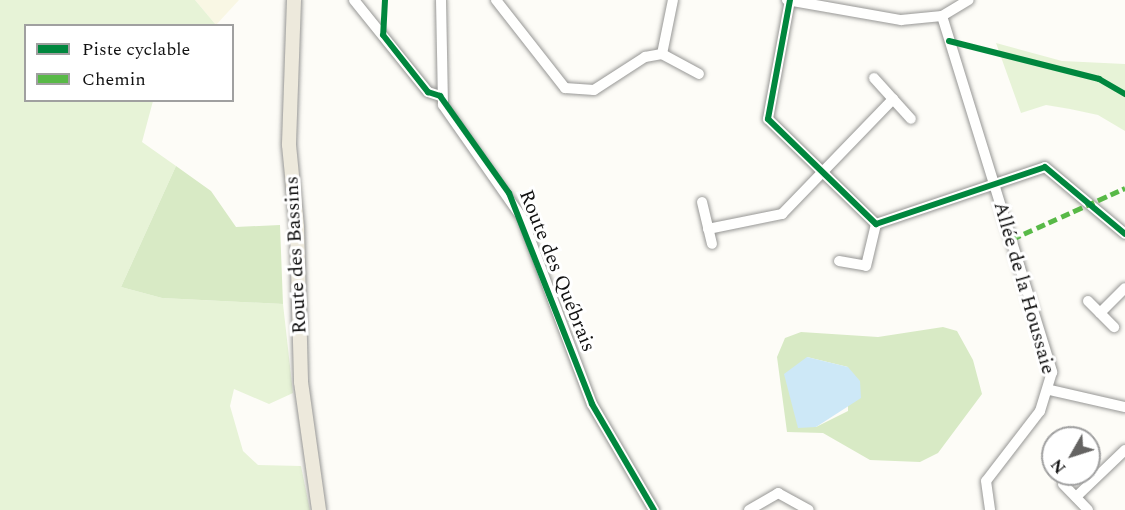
<!DOCTYPE html>
<meta charset="utf-8">
<style>
body{margin:0}
#map{position:relative;width:1125px;height:510px;overflow:hidden;background:#fdfcf7;font-family:Spectral,serif}
div>[style]{position:absolute}
.farmland>*{inset:0;background:#f9f7e4}
.green>*{inset:0;background:#e7f3d7}
.forest>*{inset:0;background:#d8eac5}
.water>*{inset:0;background:#cde8f7}
.roads{filter:drop-shadow(0 0 2px #979795) drop-shadow(0 0 2px #979795)}
.minor>*{height:10px;margin:-5px;padding:0 5px;transform-origin:5px;border-radius:5px;background:#fffffe}
.major>*{height:14px;margin:-7px;padding:0 7px;transform-origin:7px;border-radius:7px;background:#ede9dc}
.quiet>*{height:4.5px;margin-top:-2.25px;transform-origin:0;background:repeating-linear-gradient(90deg,#58b947 0 9px,transparent 0 13.5px)}
.cycleway>*{height:6px;margin:-3px;padding:0 3px;transform-origin:3px;border-radius:3px;background:#00873e}
span{translate:-50% -50%;white-space:nowrap;text-align:center;line-height:1.15;-webkit-text-stroke:6px #fff;paint-order:stroke}
.street-label{font-size:20px;color:#111}
.legend{position:absolute;left:24px;top:24px;width:210px;height:78px;box-sizing:border-box;background:#fff;border:2px solid #a0a0a0;margin:0;padding:8px 10px;list-style:none;font-size:18px;color:#111}
.legend li{display:flex;align-items:center;gap:12px;height:30px}
.legend b{width:30px;border:2px solid #a0a0a0}
.north{position:absolute;left:1041px;top:426px;width:60px;height:60px;box-sizing:border-box;background:#fff;border:2px solid #a0a0a0;border-radius:50%;rotate:231deg;font-size:16px;font-weight:700;line-height:24px;text-align:center;color:#111}
.north::after{content:'';display:block;margin:auto;width:21px;height:27px;background:#646362;clip-path:polygon(50% 0,100% 100%,50% 72%,0 100%)}
</style>
<div id="map">
<div class="farmland">
<div style="clip-path:polygon(195px 0,239px 0,216px 25px)"></div>
</div>
<div class="green">
<div style="clip-path:polygon(0 0,195px 0,216px 25px,26px 26px,26px 100px,153px 101px,142px 142px,176px 166px,121px 287px,162px 298px,283px 304px,293px 393px,269px 404px,234px 389px,230px 406px,243px 451px,258px 465px,301px 466px,310px 510px,0 510px)"></div>
<div style="clip-path:polygon(996px 43px,1062px 61px,1125px 64px,1125px 131px,1098px 115px,1070px 109px,1046px 105px,1021px 113px)"></div>
</div>
<div class="forest">
<div style="clip-path:polygon(176px 166px,211px 191px,236px 227px,280px 225px,283px 304px,162px 298px,121px 287px)"></div>
<div style="clip-path:polygon(evenodd,943px 327px,957px 331px,973px 360px,982px 394px,938px 453px,920px 462px,870px 460px,823px 433px,787px 432px,777px 357px,785px 338px,801px 332px,878px 337px,943px 327px,807px 357px,848px 367px,848px 411px,816px 427px,807px 425px,807px 357px)"></div>
</div>
<div class="water">
<div style="clip-path:polygon(807px 357px,848px 367px,860px 381px,861px 398px,816px 427px,798px 428px,784px 374px)"></div>
</div>
<div class="roads">
<div class="minor">
<div style="left:354px;top:0;width:118px;rotate:51.2deg"></div>
<div style="left:428px;top:92px;width:13px;rotate:18deg"></div>
<div style="left:441px;top:0;width:105px;rotate:88.9deg"></div>
<div style="left:443px;top:105px;width:138px;rotate:55deg"></div>
<div style="left:522px;top:218px;width:199px;rotate:69.4deg"></div>
<div style="left:592px;top:404px;width:123px;rotate:59.7deg"></div>
<div style="left:496px;top:0;width:112px;rotate:51.9deg"></div>
<div style="left:565px;top:88px;width:29px;rotate:4deg"></div>
<div style="left:594px;top:90px;width:61px;rotate:-32.9deg"></div>
<div style="left:645px;top:57px;width:17px;rotate:-10deg"></div>
<div style="left:662px;top:54px;width:55px;rotate:-78.5deg"></div>
<div style="left:787px;top:0;width:116px;rotate:10deg"></div>
<div style="left:901px;top:20px;width:41px;rotate:-5.6deg"></div>
<div style="left:942px;top:16px;width:31px;rotate:-31deg"></div>
<div style="left:790px;top:0;width:121px;rotate:100.5deg"></div>
<div style="left:768px;top:119px;width:151px;rotate:44.2deg"></div>
<div style="left:876px;top:224px;width:178px;rotate:-18.6deg"></div>
<div style="left:1045px;top:167px;width:104px;rotate:39.9deg"></div>
<div style="left:942px;top:16px;width:373px;rotate:72.8deg"></div>
<div style="left:1052px;top:372px;width:41px;rotate:107.1deg"></div>
<div style="left:1040px;top:411px;width:88px;rotate:127.6deg"></div>
<div style="left:986px;top:481px;width:29px;rotate:82deg"></div>
<div style="left:662px;top:54px;width:42px;rotate:28.4deg"></div>
<div style="left:874px;top:78px;width:55px;rotate:47.9deg"></div>
<div style="left:702px;top:202px;width:43px;rotate:76.6deg"></div>
<div style="left:708px;top:229px;width:76px;rotate:-11.5deg"></div>
<div style="left:782px;top:214px;width:160px;rotate:-46deg"></div>
<div style="left:839px;top:261px;width:27px;rotate:10deg"></div>
<div style="left:866px;top:266px;width:43px;rotate:-76.6deg"></div>
<div style="left:1088px;top:301px;width:37px;rotate:45deg"></div>
<div style="left:1100px;top:313px;width:35px;rotate:-45deg"></div>
<div style="left:1050px;top:390px;width:77px;rotate:12.8deg"></div>
<div style="left:1063px;top:484px;width:36px;rotate:46deg"></div>
<div style="left:1076px;top:497px;width:68px;rotate:-43.8deg"></div>
<div style="left:749px;top:510px;width:34px;rotate:-30deg"></div>
<div style="left:778px;top:493px;width:35px;rotate:29deg"></div>
</div>
<div class="major">
<div style="left:294px;top:0;width:145px;rotate:92deg"></div>
<div style="left:289px;top:145px;width:82px;rotate:84.4deg"></div>
<div style="left:297px;top:227px;width:155px;rotate:88.5deg"></div>
<div style="left:301px;top:382px;width:129px;rotate:82deg"></div>
</div>
</div>
<div class="quiet">
<div style="left:1012px;top:239px;width:124px;rotate:-24.3deg"></div>
</div>
<div class="cycleway">
<div style="left:385px;top:0;width:35px;rotate:93deg"></div>
<div style="left:383px;top:35px;width:73px;rotate:51.7deg"></div>
<div style="left:428px;top:92px;width:13px;rotate:18deg"></div>
<div style="left:440px;top:96px;width:119px;rotate:54.6deg"></div>
<div style="left:509px;top:193px;width:227px;rotate:68.5deg"></div>
<div style="left:592px;top:404px;width:123px;rotate:59.7deg"></div>
<div style="left:790px;top:0;width:121px;rotate:100.5deg"></div>
<div style="left:768px;top:119px;width:151px;rotate:44.2deg"></div>
<div style="left:876px;top:224px;width:178px;rotate:-18.6deg"></div>
<div style="left:1045px;top:167px;width:104px;rotate:39.9deg"></div>
<div style="left:949px;top:41px;width:155px;rotate:14.2deg"></div>
<div style="left:1099px;top:79px;width:30px;rotate:30deg"></div>
</div>
<div class="street-label">
<span style="left:296px;top:255px;rotate:-93deg">Route des Bassins</span>
<span style="left:557px;top:271px;rotate:68deg">Route des Québrais</span>
<span style="left:1024px;top:288px;rotate:74deg">Allée de la Houssaie</span>
</div>
<ul class="legend">
<li><b style="height:8px;background:#00873e"></b>Piste cyclable</li>
<li><b style="height:8px;background:#58b947"></b>Chemin</li>
</ul>
<div class="north">N</div>
</div>
